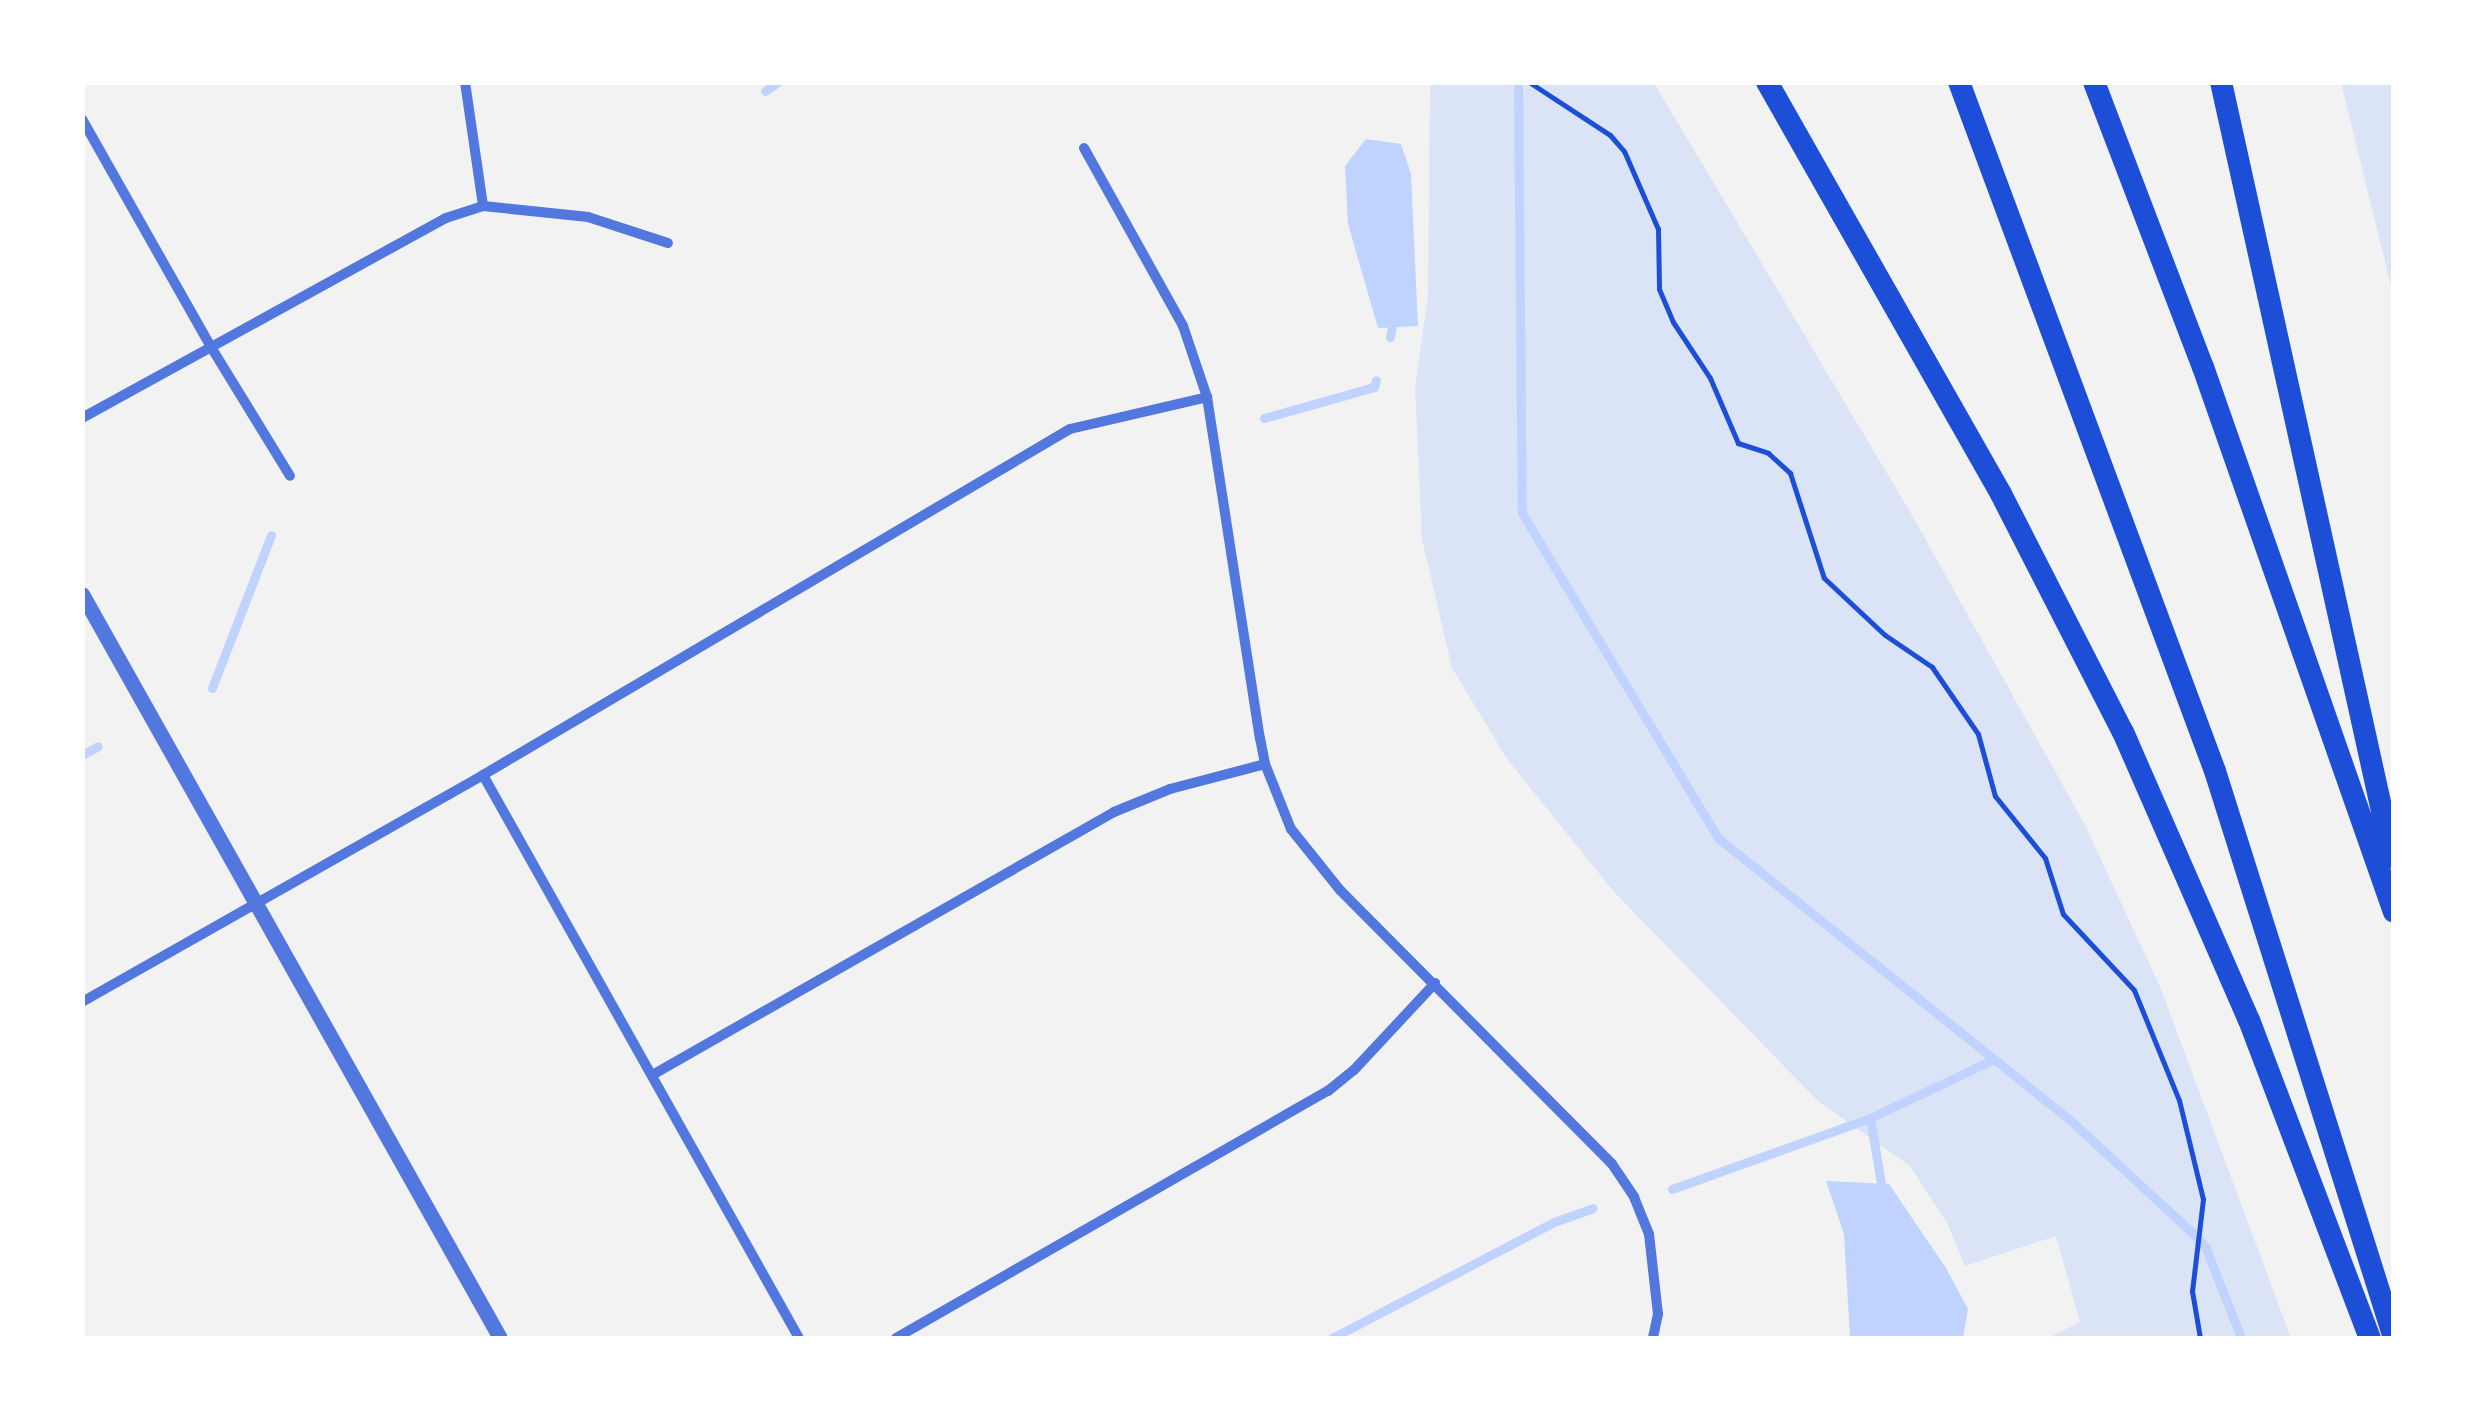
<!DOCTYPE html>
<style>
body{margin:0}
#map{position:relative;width:2476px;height:1421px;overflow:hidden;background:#f2f2f2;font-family:"Fira Sans",sans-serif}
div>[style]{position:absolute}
.green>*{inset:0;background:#dbe4f7}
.water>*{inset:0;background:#bfd3fe}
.stream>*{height:9px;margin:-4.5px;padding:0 4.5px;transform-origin:4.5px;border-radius:4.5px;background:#bfd3fe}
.path>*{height:5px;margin:-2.5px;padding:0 2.5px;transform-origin:2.5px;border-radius:2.5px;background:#1d4ed8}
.minor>*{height:10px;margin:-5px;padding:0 5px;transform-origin:5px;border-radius:5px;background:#5277de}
.tertiary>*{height:15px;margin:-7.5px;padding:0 7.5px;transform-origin:7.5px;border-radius:7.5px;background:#5277de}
.motorway>*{height:22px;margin:-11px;padding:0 11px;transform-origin:11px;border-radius:11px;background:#1d4ed8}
span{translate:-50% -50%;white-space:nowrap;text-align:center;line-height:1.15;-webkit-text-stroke:10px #fff;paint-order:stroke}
.frame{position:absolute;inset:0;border:85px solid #fff;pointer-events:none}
</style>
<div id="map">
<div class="green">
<div style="clip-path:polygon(1430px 83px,1654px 83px,1912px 515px,2085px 825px,2161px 989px,2291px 1338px,2048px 1338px,2080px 1322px,2056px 1236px,1965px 1266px,1947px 1223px,1910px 1166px,1819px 1102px,1614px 892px,1507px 759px,1452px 668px,1422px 539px,1415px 387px,1428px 296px)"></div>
<div style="clip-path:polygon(2341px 83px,2393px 83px,2393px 299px,2393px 294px)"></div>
</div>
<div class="water">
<div style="clip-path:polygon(1366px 139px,1401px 144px,1411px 174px,1418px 326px,1378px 328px,1348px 224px,1345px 166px)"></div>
<div style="clip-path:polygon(1826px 1181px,1889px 1184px,1946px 1268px,1968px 1309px,1963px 1338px,1850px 1338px,1844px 1234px)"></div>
</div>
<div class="stream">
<div style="left:1518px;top:82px;width:431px;rotate:89.5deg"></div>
<div style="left:1522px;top:513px;width:380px;rotate:58.9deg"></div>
<div style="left:1718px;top:838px;width:450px;rotate:38.7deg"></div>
<div style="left:2069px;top:1119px;width:176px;rotate:42.7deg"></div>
<div style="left:2198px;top:1238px;width:11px;rotate:49deg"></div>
<div style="left:2205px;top:1246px;width:99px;rotate:68.6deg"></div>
<div style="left:765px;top:91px;width:16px;rotate:-35deg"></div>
<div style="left:1390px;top:337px;width:10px;rotate:-79deg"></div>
<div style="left:1264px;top:418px;width:114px;rotate:-15.7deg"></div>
<div style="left:1374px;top:387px;width:7px;rotate:-74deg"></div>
<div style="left:212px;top:688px;width:164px;rotate:-68.9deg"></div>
<div style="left:82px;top:755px;width:18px;rotate:-29deg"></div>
<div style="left:1870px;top:1118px;width:66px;rotate:80.4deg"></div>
<div style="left:1672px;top:1189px;width:210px;rotate:-19.7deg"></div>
<div style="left:1870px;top:1118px;width:137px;rotate:-25.4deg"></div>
<div style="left:1332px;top:1338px;width:250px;rotate:-27.6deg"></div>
<div style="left:1554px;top:1222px;width:41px;rotate:-19.7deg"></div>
</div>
<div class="path">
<div style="left:1529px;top:82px;width:97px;rotate:33.2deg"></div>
<div style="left:1610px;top:135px;width:21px;rotate:49deg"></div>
<div style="left:1624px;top:151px;width:85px;rotate:66.4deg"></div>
<div style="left:1658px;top:229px;width:60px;rotate:89deg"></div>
<div style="left:1659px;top:289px;width:36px;rotate:67deg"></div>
<div style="left:1673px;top:322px;width:67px;rotate:56.5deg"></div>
<div style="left:1710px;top:378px;width:71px;rotate:66.7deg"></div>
<div style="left:1738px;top:443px;width:32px;rotate:18deg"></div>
<div style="left:1768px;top:453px;width:30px;rotate:42deg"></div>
<div style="left:1790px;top:473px;width:110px;rotate:72.1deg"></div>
<div style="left:1824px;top:578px;width:83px;rotate:43.1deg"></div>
<div style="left:1885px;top:635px;width:57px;rotate:34.2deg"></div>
<div style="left:1932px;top:667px;width:81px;rotate:55.5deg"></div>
<div style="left:1978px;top:734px;width:64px;rotate:74.7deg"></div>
<div style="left:1995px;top:796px;width:80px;rotate:51.1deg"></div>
<div style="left:2045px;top:858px;width:59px;rotate:72.2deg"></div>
<div style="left:2063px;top:914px;width:104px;rotate:46.9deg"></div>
<div style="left:2134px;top:990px;width:119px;rotate:67.8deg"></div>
<div style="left:2179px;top:1100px;width:102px;rotate:76.4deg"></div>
<div style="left:2203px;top:1199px;width:93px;rotate:96.8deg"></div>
<div style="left:2192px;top:1291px;width:48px;rotate:80.3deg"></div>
</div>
<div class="minor">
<div style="left:465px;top:82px;width:125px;rotate:81.7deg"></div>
<div style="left:82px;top:119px;width:262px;rotate:60.5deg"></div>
<div style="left:211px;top:347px;width:151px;rotate:58.5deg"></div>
<div style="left:1084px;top:148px;width:204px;rotate:60.9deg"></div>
<div style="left:1183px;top:326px;width:75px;rotate:71.3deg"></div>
<div style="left:1207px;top:397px;width:345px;rotate:81.2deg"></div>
<div style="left:1260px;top:738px;width:26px;rotate:79deg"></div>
<div style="left:1265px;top:764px;width:70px;rotate:68.2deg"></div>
<div style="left:1291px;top:829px;width:78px;rotate:51.2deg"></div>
<div style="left:1340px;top:890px;width:386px;rotate:45.2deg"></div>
<div style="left:1612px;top:1164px;width:40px;rotate:56deg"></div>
<div style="left:1634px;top:1197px;width:40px;rotate:68deg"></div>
<div style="left:1649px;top:1234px;width:81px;rotate:83.6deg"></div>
<div style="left:1658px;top:1314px;width:25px;rotate:102deg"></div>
<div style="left:82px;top:418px;width:415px;rotate:-28.8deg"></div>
<div style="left:446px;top:218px;width:39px;rotate:-18deg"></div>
<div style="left:483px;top:206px;width:106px;rotate:6deg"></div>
<div style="left:588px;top:217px;width:84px;rotate:18deg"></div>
<div style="left:483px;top:775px;width:646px;rotate:60.7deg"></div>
<div style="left:82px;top:1002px;width:461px;rotate:-29.5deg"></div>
<div style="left:483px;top:775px;width:681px;rotate:-30.52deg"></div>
<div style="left:1070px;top:429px;width:141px;rotate:-13.1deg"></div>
<div style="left:654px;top:1074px;width:529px;rotate:-29.66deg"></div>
<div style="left:1114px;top:812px;width:61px;rotate:-22.3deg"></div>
<div style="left:1170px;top:789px;width:98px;rotate:-14.7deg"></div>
<div style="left:896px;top:1338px;width:498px;rotate:-29.8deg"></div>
<div style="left:1328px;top:1091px;width:33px;rotate:-39deg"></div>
<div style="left:1354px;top:1070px;width:119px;rotate:-47deg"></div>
</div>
<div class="tertiary">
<div style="left:82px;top:594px;width:853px;rotate:60.67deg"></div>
</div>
<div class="motorway">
<div style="left:1767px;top:82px;width:474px;rotate:60.4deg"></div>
<div style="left:2001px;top:494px;width:267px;rotate:62.9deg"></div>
<div style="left:2123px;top:732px;width:314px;rotate:66.4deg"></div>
<div style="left:2249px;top:1020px;width:340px;rotate:69.2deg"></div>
<div style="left:1959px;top:82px;width:735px;rotate:69.62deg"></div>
<div style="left:2215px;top:771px;width:595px;rotate:72.48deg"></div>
<div style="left:2094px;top:82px;width:305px;rotate:69.1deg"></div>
<div style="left:2203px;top:367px;width:577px;rotate:70.69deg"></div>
<div style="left:2221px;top:82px;width:747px;rotate:77.55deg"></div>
<div style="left:2382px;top:811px;width:48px;rotate:87.6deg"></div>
</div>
<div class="frame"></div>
</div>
